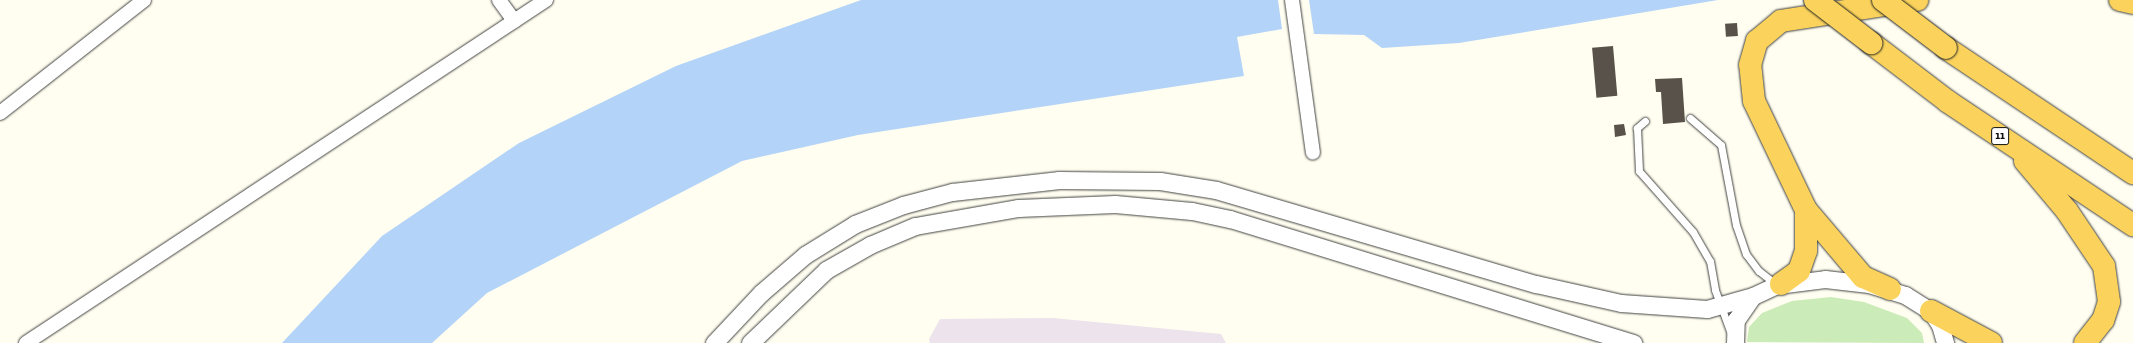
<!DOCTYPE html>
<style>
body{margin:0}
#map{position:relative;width:2133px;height:343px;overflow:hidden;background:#fffef0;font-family:"Zilla Slab",serif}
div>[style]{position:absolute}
.industrial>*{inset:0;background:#ede3ed}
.green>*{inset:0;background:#cbebb8}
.water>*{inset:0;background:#b3d4f8}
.building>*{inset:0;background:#58524a;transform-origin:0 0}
.roads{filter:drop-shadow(0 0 1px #424242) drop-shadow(0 0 1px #424242)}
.service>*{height:7px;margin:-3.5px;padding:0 3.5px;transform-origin:3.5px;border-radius:3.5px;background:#fff}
.minor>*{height:14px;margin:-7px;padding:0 7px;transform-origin:7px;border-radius:7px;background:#fff}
.tertiary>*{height:17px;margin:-8.5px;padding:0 8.5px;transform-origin:8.5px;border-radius:8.5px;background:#fff}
.trunk>*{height:22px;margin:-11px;padding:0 11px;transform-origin:11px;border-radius:11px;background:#fbd35c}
.bridges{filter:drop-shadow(0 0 1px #202020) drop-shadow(0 0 1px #202020)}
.trunk-bridge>*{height:22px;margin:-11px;padding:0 11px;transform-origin:11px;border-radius:11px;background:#fbd35c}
span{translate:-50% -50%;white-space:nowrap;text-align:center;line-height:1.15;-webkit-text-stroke:4px #fff;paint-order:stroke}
.shield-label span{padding:1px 3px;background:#fff;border:1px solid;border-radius:3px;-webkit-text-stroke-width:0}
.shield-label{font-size:12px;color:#0f0f0f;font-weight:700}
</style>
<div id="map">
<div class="industrial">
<div style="clip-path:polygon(1053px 318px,1221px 334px,1226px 343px,930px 343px,929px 339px,940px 319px)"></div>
</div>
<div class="green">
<div style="clip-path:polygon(1831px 297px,1864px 302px,1907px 318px,1922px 333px,1924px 343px,1747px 342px,1749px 327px,1762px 313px,1792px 301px)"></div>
</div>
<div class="water">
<div style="clip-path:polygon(861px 0,1278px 0,1282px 29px,1237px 37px,1244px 76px,858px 135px,742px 161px,487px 293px,432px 343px,282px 343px,382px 236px,519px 143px,676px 66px)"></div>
<div style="clip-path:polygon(1309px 0,1718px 0,1459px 43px,1382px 48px,1364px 35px,1314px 34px)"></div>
</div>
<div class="building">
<div style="left:1737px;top:23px;width:13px;height:12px;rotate:86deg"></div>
<div style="left:1613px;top:46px;width:50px;height:21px;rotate:85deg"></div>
<div style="clip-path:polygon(1682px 78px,1685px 122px,1663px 124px,1661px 92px,1656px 92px,1655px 79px)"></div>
<div style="clip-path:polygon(1624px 124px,1626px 135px,1615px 137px,1614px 125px)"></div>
</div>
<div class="roads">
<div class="service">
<div style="left:1690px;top:118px;width:41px;rotate:41.1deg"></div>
<div style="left:1721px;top:145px;width:81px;rotate:79.4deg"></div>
<div style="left:1736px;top:225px;width:31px;rotate:71deg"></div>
<div style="left:1746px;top:254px;width:21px;rotate:53deg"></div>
<div style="left:1759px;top:271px;width:23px;rotate:38deg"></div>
<div style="left:1645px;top:121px;width:11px;rotate:139deg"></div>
<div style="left:1637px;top:128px;width:43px;rotate:87.3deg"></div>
<div style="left:1639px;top:171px;width:81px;rotate:48.5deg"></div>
<div style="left:1693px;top:232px;width:34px;rotate:60deg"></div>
<div style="left:1710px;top:261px;width:29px;rotate:80deg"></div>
<div style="left:1715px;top:290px;width:44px;rotate:69.9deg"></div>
</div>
<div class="minor">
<div style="left:499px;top:0;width:26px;rotate:54deg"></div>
<div style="left:1292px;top:0;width:154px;rotate:82.2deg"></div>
<div style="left:0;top:113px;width:183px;rotate:-38.1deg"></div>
<div style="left:26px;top:343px;width:623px;rotate:-33.41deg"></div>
</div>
<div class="tertiary">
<div style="left:714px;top:343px;width:69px;rotate:-46.8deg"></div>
<div style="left:761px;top:293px;width:58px;rotate:-40.8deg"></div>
<div style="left:805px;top:255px;width:59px;rotate:-31.8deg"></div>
<div style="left:855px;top:224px;width:52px;rotate:-21.6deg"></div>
<div style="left:903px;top:205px;width:51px;rotate:-14.9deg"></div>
<div style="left:952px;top:192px;width:108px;rotate:-6.4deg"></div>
<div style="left:1059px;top:180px;width:101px;rotate:0.6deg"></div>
<div style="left:1160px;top:181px;width:57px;rotate:9.1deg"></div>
<div style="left:1216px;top:190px;width:334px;rotate:16.4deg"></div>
<div style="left:1536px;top:284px;width:87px;rotate:12.6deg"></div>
<div style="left:1621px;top:303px;width:86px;rotate:4deg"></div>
<div style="left:1707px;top:309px;width:48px;rotate:-15.8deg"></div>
<div style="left:750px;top:343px;width:105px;rotate:-43.8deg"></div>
<div style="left:826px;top:270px;width:51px;rotate:-29.6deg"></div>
<div style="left:870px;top:245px;width:49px;rotate:-22.9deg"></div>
<div style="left:915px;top:226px;width:105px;rotate:-9.9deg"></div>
<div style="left:1018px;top:208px;width:97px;rotate:-2.4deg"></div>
<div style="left:1115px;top:204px;width:77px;rotate:5.2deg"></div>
<div style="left:1192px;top:211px;width:39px;rotate:12deg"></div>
<div style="left:1230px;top:219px;width:422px;rotate:17.1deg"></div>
<div style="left:1735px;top:343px;width:23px;rotate:-88deg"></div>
<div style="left:1736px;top:320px;width:29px;rotate:-55deg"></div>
<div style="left:1753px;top:296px;width:26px;rotate:-25deg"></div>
<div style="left:1777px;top:285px;width:48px;rotate:-7.1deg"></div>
<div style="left:1825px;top:279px;width:44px;rotate:6.5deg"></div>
<div style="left:1869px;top:284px;width:38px;rotate:17deg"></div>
<div style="left:1905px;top:295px;width:31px;rotate:32deg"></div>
<div style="left:1931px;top:311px;width:17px;rotate:57deg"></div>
<div style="left:1940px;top:325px;width:19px;rotate:74deg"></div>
</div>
<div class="trunk">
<div style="left:2120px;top:0;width:13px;rotate:13deg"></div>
<div style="left:1871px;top:43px;width:96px;rotate:37.3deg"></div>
<div style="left:1947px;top:101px;width:224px;rotate:33.7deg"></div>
<div style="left:1946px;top:48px;width:225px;rotate:33.8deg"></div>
<div style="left:2025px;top:161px;width:65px;rotate:50deg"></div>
<div style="left:2067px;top:211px;width:66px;rotate:56.1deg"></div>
<div style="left:2104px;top:266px;width:36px;rotate:82deg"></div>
<div style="left:2109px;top:302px;width:19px;rotate:108deg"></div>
<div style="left:2103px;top:320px;width:29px;rotate:128deg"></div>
<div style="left:1781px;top:284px;width:22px;rotate:-36deg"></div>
<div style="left:1799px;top:271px;width:21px;rotate:-71deg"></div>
<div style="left:1806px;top:251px;width:41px;rotate:-90deg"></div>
<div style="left:1890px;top:289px;width:30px;rotate:-156deg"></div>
<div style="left:1863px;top:277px;width:88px;rotate:-130.4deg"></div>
<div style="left:1806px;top:210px;width:121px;rotate:-115.5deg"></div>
<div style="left:1754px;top:101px;width:36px;rotate:-96deg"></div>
<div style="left:1750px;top:65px;width:25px;rotate:-74deg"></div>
<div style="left:1757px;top:41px;width:31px;rotate:-40deg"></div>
<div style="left:1781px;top:21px;width:138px;rotate:-8.8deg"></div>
<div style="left:1931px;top:311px;width:68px;rotate:28.1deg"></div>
</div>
</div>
<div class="bridges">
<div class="trunk-bridge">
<div style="left:1815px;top:0;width:71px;rotate:37.5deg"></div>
<div style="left:1883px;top:0;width:79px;rotate:37.3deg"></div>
</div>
</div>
<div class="shield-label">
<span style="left:2000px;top:136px">11</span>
</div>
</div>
